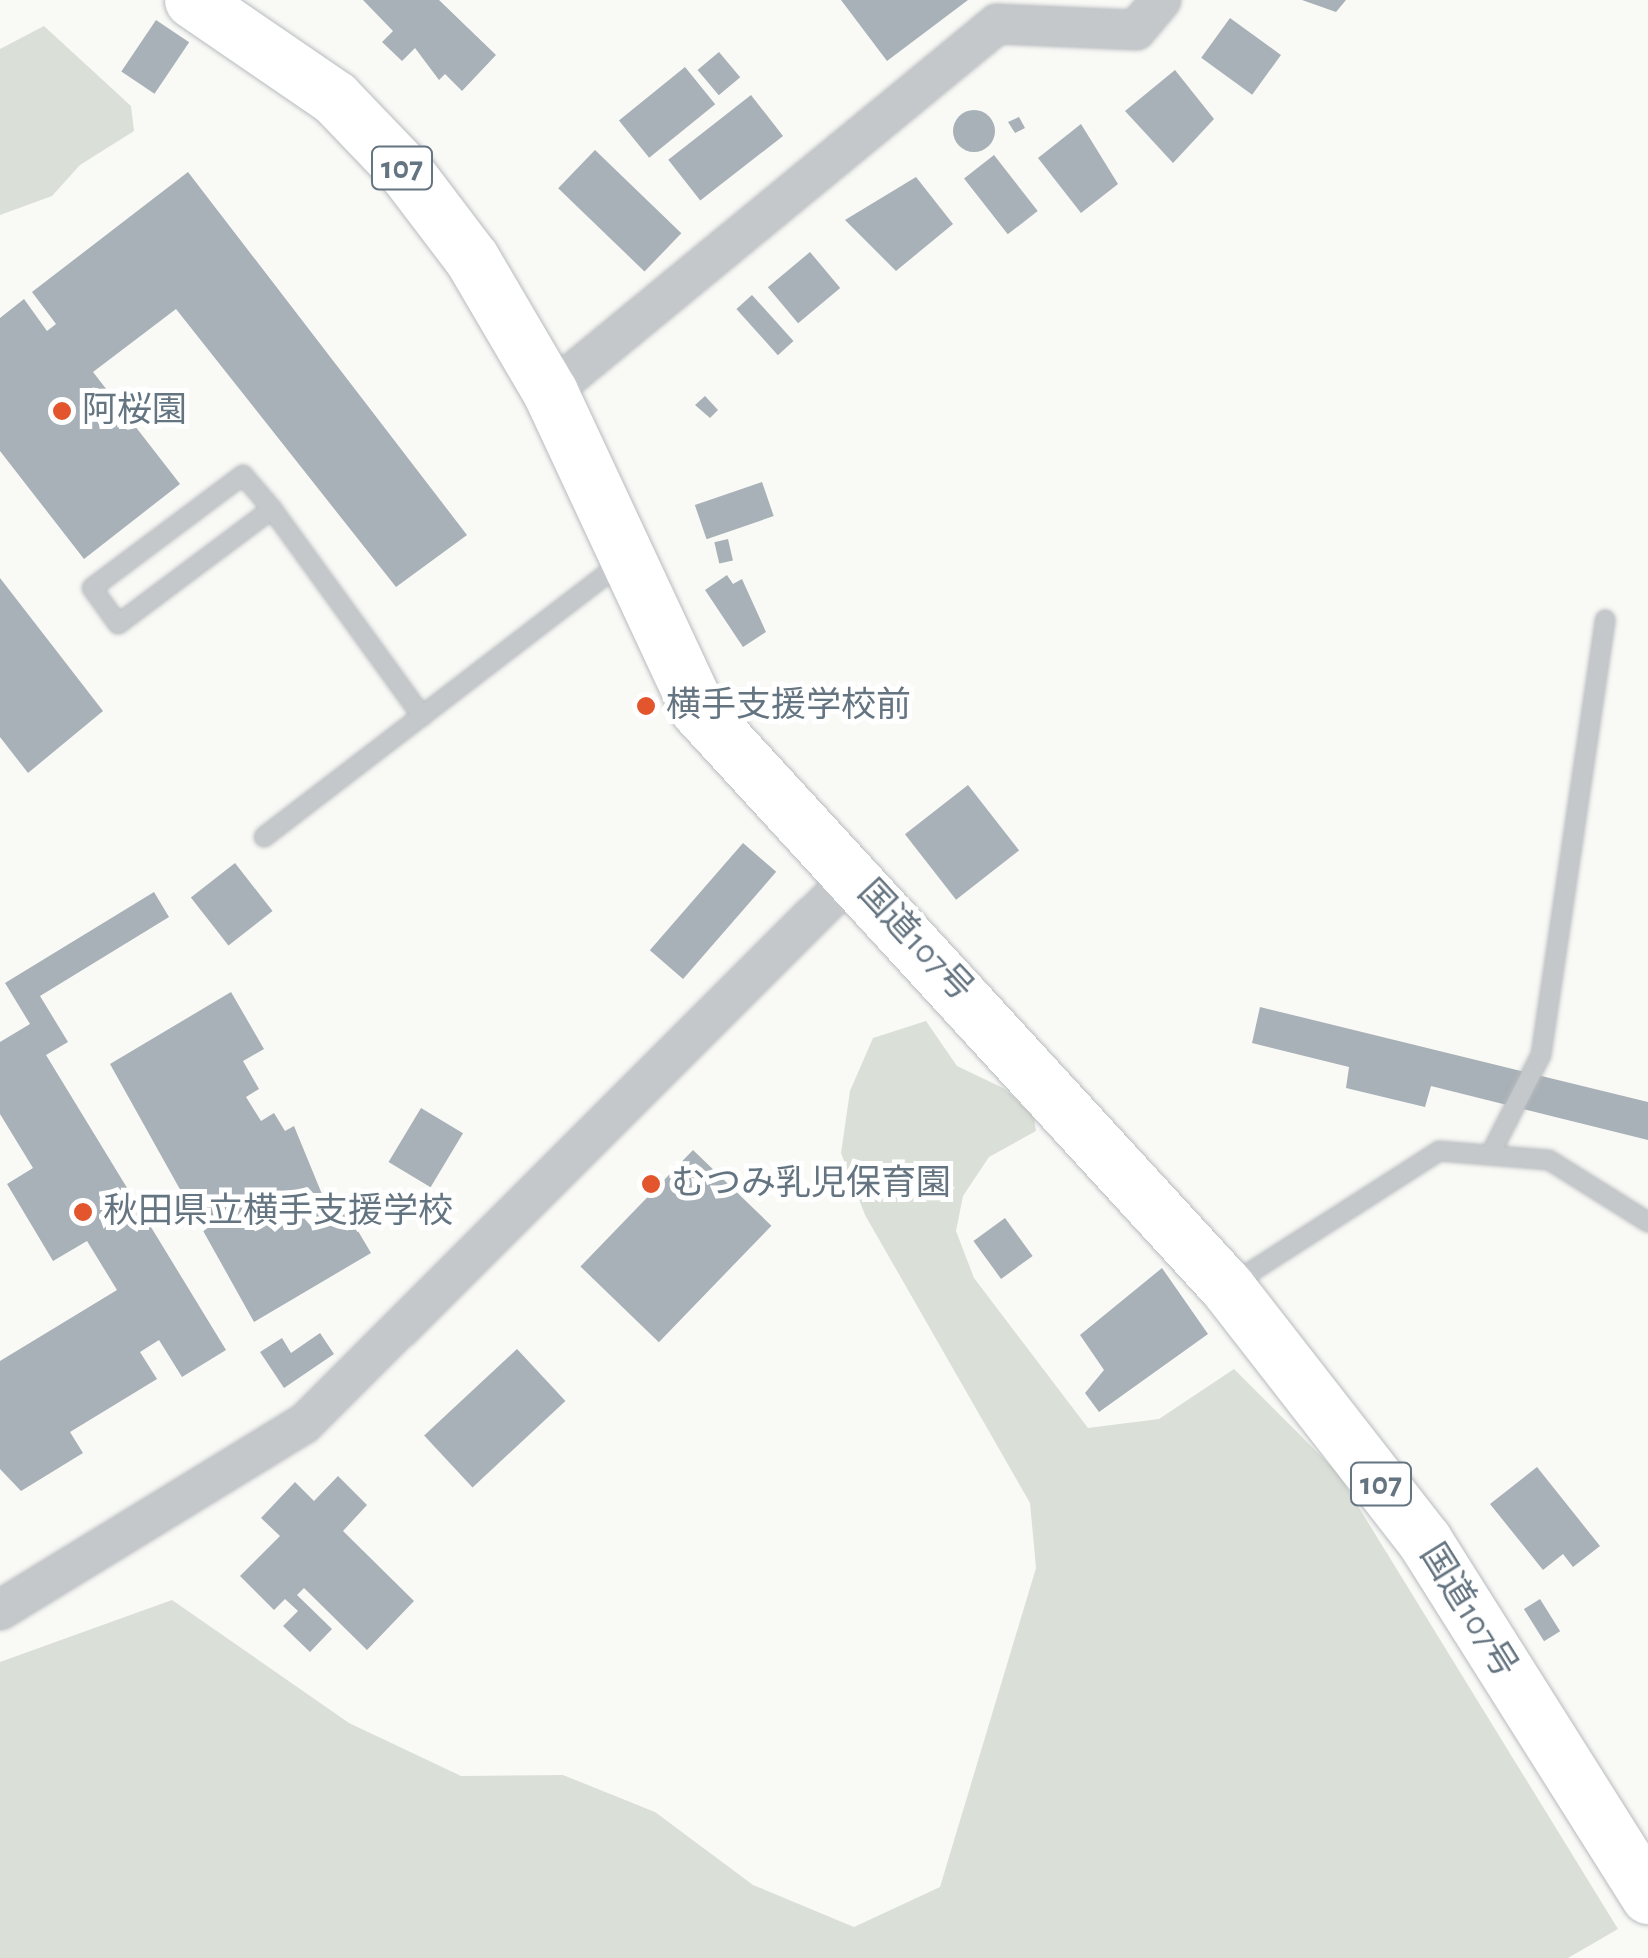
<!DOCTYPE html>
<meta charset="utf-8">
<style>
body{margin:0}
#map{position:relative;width:1648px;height:1958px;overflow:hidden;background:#f9f9f6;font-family:"Alegreya Sans","Noto Sans JP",sans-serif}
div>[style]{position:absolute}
.green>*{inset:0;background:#dae0d7}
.building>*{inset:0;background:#a8b1b7;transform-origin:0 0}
.round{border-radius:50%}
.roads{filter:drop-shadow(0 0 2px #b7bbbe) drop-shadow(0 0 2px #b7bbbe)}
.service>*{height:18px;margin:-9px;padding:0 9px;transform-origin:9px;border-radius:9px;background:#c4c8cb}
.minor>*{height:38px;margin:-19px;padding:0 19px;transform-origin:19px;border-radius:19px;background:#c4c8cb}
.trunk>*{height:55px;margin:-27.5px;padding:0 27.5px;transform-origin:27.5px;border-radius:27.5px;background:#fff}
.dots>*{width:28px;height:28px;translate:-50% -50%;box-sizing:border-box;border:5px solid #fff;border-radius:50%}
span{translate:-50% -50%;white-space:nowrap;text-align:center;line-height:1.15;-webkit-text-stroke:10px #fff;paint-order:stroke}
.shield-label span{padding:2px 8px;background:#fff;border:2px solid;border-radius:8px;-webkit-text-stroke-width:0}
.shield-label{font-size:32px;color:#647481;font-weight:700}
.poi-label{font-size:35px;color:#647481}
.left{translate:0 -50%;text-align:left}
.street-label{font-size:35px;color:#647481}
</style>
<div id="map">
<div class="green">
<div style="clip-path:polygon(44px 26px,131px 106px,134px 131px,80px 165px,52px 196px,0 215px,0 49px)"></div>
<div style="clip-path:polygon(926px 1021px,957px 1066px,1005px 1089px,1034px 1117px,1036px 1131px,989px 1157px,963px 1196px,956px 1231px,974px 1278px,1088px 1428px,1159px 1419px,1234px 1369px,1337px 1472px,1618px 1929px,1568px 1958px,0 1958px,0 1662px,172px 1600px,349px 1723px,461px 1776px,563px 1775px,655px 1812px,753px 1885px,854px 1927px,940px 1887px,1036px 1568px,1030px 1503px,865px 1215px,841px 1153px,850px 1091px,873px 1038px)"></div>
</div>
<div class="building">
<div style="clip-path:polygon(363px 0,439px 0,496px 55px,462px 91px,445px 74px,439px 80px,415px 48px,402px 61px,382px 42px,393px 31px)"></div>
<div style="clip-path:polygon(841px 0,968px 0,887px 61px)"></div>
<div style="clip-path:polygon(1302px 0,1346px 0,1336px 12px)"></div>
<div style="left:1230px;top:18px;width:63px;height:49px;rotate:36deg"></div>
<div style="left:156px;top:20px;width:40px;height:62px;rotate:34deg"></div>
<div style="left:719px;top:52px;width:33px;height:28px;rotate:50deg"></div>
<div style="left:685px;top:67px;width:48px;height:85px;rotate:51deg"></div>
<div style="clip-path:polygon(1175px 70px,1214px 119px,1173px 163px,1125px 111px)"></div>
<div style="left:751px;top:95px;width:52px;height:105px;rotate:52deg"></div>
<div class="round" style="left:953px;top:110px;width:42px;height:42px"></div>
<div style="clip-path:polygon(1019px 117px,1025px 128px,1015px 133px,1008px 122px)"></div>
<div style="clip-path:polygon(1081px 124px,1118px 184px,1081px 213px,1038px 158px)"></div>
<div style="left:595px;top:150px;width:120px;height:53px;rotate:44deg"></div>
<div style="left:994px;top:155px;width:71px;height:38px;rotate:52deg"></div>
<div style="clip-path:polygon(188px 172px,467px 535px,396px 587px,176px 309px,93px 372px,180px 484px,84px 559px,0 451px,0 318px,24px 299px,47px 331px,56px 324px,32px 292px)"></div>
<div style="clip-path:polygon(916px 177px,953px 224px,896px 271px,845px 220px)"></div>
<div style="left:810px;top:252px;width:47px;height:55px;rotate:50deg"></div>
<div style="left:752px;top:295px;width:62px;height:21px;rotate:48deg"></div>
<div style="clip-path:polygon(705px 396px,718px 410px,710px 418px,695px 405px)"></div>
<div style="left:762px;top:482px;width:36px;height:71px;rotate:71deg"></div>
<div style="left:728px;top:539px;width:22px;height:14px;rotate:77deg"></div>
<div style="clip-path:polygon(727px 575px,733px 584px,742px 579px,766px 632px,743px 647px,705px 590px)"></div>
<div style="clip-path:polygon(0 578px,103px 711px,28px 773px,0 737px)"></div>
<div style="left:968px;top:785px;width:83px;height:80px;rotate:52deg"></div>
<div style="left:743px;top:843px;width:44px;height:142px;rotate:41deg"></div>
<div style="left:235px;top:863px;width:61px;height:56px;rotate:52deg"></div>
<div style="clip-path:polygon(154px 892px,169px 917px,40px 996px,68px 1042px,46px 1055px,226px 1350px,182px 1377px,159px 1340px,140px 1352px,157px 1379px,70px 1432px,83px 1453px,21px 1491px,0 1469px,0 1361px,117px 1290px,87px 1241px,53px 1261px,7px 1184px,33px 1168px,0 1114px,0 1042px,30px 1024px,5px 983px)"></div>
<div style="clip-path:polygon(231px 992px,264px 1049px,243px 1061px,259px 1089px,246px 1097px,261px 1121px,274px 1113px,285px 1131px,294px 1126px,324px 1199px,335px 1192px,371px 1253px,254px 1322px,110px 1064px)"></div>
<div style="clip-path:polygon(1260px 1007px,1648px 1102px,1648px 1140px,1431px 1086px,1425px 1107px,1346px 1088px,1349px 1067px,1252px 1043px)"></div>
<div style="left:421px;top:1108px;width:49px;height:63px;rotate:31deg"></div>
<div style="left:693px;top:1150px;width:109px;height:162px;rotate:44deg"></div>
<div style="left:1005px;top:1218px;width:47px;height:39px;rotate:54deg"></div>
<div style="clip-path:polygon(1162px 1268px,1208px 1334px,1099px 1412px,1085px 1393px,1104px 1370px,1080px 1335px)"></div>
<div style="clip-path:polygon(320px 1333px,334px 1354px,284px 1388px,260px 1352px,282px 1338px,291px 1353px)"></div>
<div style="left:517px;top:1349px;width:71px;height:127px;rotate:47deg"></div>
<div style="clip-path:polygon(1537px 1467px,1600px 1546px,1573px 1567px,1563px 1554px,1543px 1570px,1490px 1504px)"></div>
<div style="clip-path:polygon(338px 1476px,367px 1505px,343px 1531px,414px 1601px,367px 1650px,304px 1588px,297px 1595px,332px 1629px,310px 1652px,283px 1626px,298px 1611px,285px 1599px,274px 1610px,240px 1576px,280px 1536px,261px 1518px,295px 1482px,314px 1501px)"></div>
<div style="left:1540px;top:1599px;width:38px;height:19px;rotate:58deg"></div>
</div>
<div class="roads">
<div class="service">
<div style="left:272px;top:509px;width:192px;rotate:143.2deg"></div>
<div style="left:118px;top:624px;width:44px;rotate:-125.8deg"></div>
<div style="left:92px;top:588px;width:189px;rotate:-36.8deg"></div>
<div style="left:243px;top:475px;width:45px;rotate:49.5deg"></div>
<div style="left:272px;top:509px;width:256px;rotate:54.1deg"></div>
<div style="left:264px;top:837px;width:452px;rotate:-37.5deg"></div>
<div style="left:1490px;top:1155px;width:112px;rotate:-63deg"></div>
<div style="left:1541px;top:1055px;width:440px;rotate:-81.6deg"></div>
<div style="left:1232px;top:1284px;width:246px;rotate:-32.7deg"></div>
<div style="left:1439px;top:1151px;width:110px;rotate:4.7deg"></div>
<div style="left:1549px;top:1160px;width:117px;rotate:32.1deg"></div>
</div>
<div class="minor">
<div style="left:550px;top:392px;width:579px;rotate:-39.46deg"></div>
<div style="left:997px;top:24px;width:139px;rotate:2.5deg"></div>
<div style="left:1136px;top:30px;width:39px;rotate:-50deg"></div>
<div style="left:0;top:1610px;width:356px;rotate:-31.5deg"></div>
<div style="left:304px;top:1424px;width:777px;rotate:-44.95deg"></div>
</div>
<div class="trunk">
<div style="left:192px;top:0;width:173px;rotate:34.4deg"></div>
<div style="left:335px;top:98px;width:103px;rotate:46.2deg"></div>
<div style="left:406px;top:172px;width:109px;rotate:52.8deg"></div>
<div style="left:472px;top:259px;width:154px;rotate:59.6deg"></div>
<div style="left:550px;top:392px;width:351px;rotate:65deg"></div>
<div style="left:698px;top:710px;width:783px;rotate:47.49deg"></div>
<div style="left:1227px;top:1287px;width:321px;rotate:52.1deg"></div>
<div style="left:1424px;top:1540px;width:421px;rotate:57.8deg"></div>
</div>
</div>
<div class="dots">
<div style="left:62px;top:411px;background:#e2552d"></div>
<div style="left:646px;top:706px;background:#e2552d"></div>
<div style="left:651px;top:1184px;background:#e2552d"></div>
<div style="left:83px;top:1212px;background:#e2552d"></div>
</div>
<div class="shield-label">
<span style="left:402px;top:168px">107</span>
<span style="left:1381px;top:1484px">107</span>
</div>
<div class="poi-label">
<span class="left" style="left:82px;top:411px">阿桜園</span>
<span class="left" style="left:666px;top:706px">横手支援学校前</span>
<span class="left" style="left:671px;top:1184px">むつみ乳児保育園</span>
<span class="left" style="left:103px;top:1212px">秋田県立横手支援学校</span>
</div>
<div class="street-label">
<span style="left:915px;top:941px;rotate:47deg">国道107号</span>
<span style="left:1468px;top:1611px;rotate:58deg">国道107号</span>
</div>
</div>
